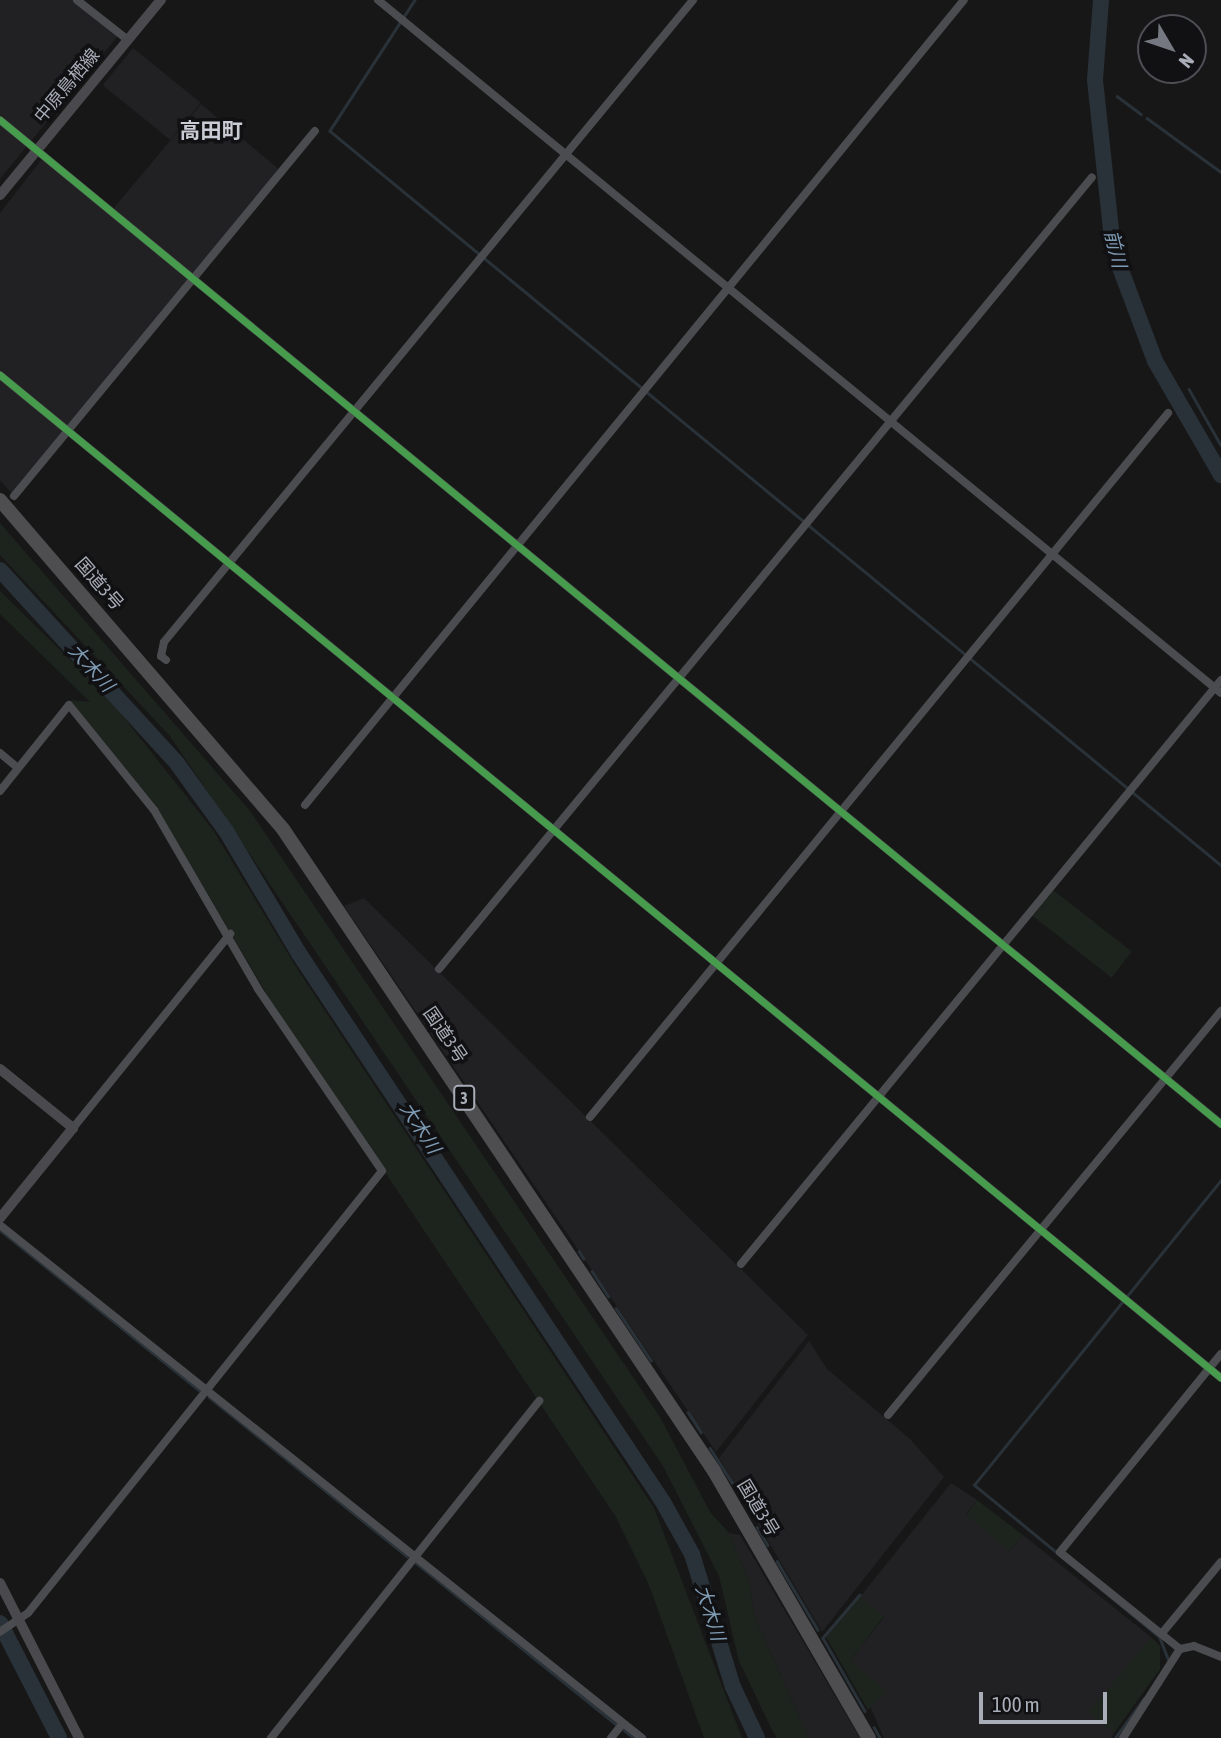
<!DOCTYPE html>
<meta charset="utf-8">
<style>
body{margin:0}
#map{position:relative;width:1221px;height:1738px;overflow:hidden;background:#171717;font-family:"Asap Condensed","Noto Sans JP",sans-serif}
div>[style]{position:absolute}
.built>*{inset:0;background:#212123;transform-origin:0 0}
.green>*{inset:0;background:#1d241e;transform-origin:0 0}
.stream>*{height:2.5px;margin:-1.25px;padding:0 1.25px;transform-origin:1.25px;border-radius:1.25px;background:#2a3239}
.river>*{height:16px;margin:-8px;padding:0 8px;transform-origin:8px;border-radius:8px;background:#2a3239}
.street>*{height:8px;margin:-4px;padding:0 4px;transform-origin:4px;border-radius:4px;background:#4b4c50}
.secondary>*{height:10px;margin:-5px;padding:0 5px;transform-origin:5px;border-radius:5px;background:#4a4a4e}
.highway>*{height:14px;margin:-7px;padding:0 7px;transform-origin:7px;border-radius:7px;background:#4e4e51}
.cycleway>*{height:7px;margin:-3.5px;padding:0 3.5px;transform-origin:3.5px;border-radius:3.5px;background:#469c4c}
span{translate:-50% -50%;white-space:nowrap;text-align:center;line-height:1.15;-webkit-text-stroke:7px #111113;paint-order:stroke}
.shield-label span{padding:2px 5px;background:#111113;border:2px solid;border-radius:5px;-webkit-text-stroke-width:0}
.shield-label{font-size:16px;color:#a8adb8;font-weight:700}
.street-label{font-size:18px;color:#a8adb8}
.water-label{font-size:19px;color:#7f9bb3;font-style:italic}
.quarter-label{font-size:21px;color:#c9ccd4;font-weight:700}
.north{position:absolute;left:1137px;top:14px;width:70px;height:70px;box-sizing:border-box;background:#111113;border:2px solid #4d4f55;border-radius:50%;rotate:129deg;font-size:19px;font-weight:700;line-height:28px;text-align:center;color:#a8adb8}
.north::after{content:'';display:block;margin:auto;width:24px;height:32px;background:#757880;clip-path:polygon(50% 0,100% 100%,50% 72%,0 100%)}
.scale{position:absolute;left:979px;top:1692px;width:128px;height:32px;box-sizing:border-box;border:4px solid #a8adb8;border-top:0;padding-left:9px;font-size:21px;line-height:24px;white-space:nowrap;color:#a8adb8;-webkit-text-stroke:5px #111113;paint-order:stroke}
</style>
<div id="map">
<div class="built">
<div style="clip-path:polygon(0 0,72px 0,118px 36px,31px 141px,0 115px)"></div>
<div style="left:133px;top:48px;width:87px;height:48px;rotate:39deg"></div>
<div style="left:201px;top:104px;width:102px;height:136px;rotate:40deg"></div>
<div style="clip-path:polygon(0 125px,26px 147px,0 179px)"></div>
<div style="clip-path:polygon(42px 159px,189px 279px,68px 426px,0 370px,0 213px)"></div>
<div style="clip-path:polygon(0 380px,63px 432px,12px 494px,0 480px)"></div>
<div style="clip-path:polygon(364px 898px,808px 1335px,716px 1452px,344px 906px)"></div>
<div style="clip-path:polygon(809px 1341px,827px 1369px,909px 1438px,944px 1477px,822px 1632px,719px 1458px)"></div>
<div style="clip-path:polygon(951px 1483px,977px 1500px,966px 1514px,1010px 1550px,1023px 1535px,1151px 1637px,1090px 1712px,1114px 1733px,1111px 1738px,884px 1738px,850px 1661px,884px 1617px,860px 1597px)"></div>
<div style="clip-path:polygon(729px 1533px,740px 1535px,860px 1738px,809px 1738px,755px 1618px,749px 1581px)"></div>
</div>
<div class="green">
<div style="clip-path:polygon(0 523px,250px 811px,660px 1417px,710px 1512px,729px 1533px,749px 1581px,755px 1618px,809px 1738px,777px 1738px,772px 1730px,739px 1661px,719px 1576px,663px 1466px,170px 736px,0 555px)"></div>
<div style="clip-path:polygon(0 591px,106px 695px,213px 830px,298px 970px,654px 1508px,742px 1738px,704px 1738px,649px 1585px,616px 1517px,275px 1008px,155px 805px,69px 700px,90px 702px,0 614px)"></div>
<div style="left:1053px;top:890px;width:100px;height:33px;rotate:38deg"></div>
<div style="clip-path:polygon(977px 1500px,1023px 1535px,1009px 1551px,966px 1515px)"></div>
<div style="clip-path:polygon(860px 1597px,884px 1616px,850px 1661px,887px 1691px,868px 1710px,826px 1637px)"></div>
<div style="clip-path:polygon(1151px 1637px,1160px 1646px,1160px 1669px,1114px 1733px,1089px 1712px)"></div>
</div>
<div class="stream">
<div style="left:415px;top:0;width:156px;rotate:123deg"></div>
<div style="left:330px;top:131px;width:1154px;rotate:39.48deg"></div>
<div style="left:1117px;top:96px;width:30px;rotate:37deg"></div>
<div style="left:1147px;top:118px;width:92px;rotate:36.1deg"></div>
<div style="left:1189px;top:389px;width:64px;rotate:60.3deg"></div>
<div style="left:0;top:1230px;width:255px;rotate:38.8deg"></div>
<div style="left:579px;top:1251px;width:9px;rotate:58deg"></div>
<div style="left:592px;top:1271px;width:30px;rotate:57deg"></div>
<div style="left:616px;top:1308px;width:63px;rotate:56.1deg"></div>
<div style="left:209px;top:1397px;width:254px;rotate:38.8deg"></div>
<div style="left:688px;top:1412px;width:24px;rotate:57deg"></div>
<div style="left:710px;top:1448px;width:50px;rotate:57.3deg"></div>
<div style="left:757px;top:1527px;width:21px;rotate:59deg"></div>
<div style="left:777px;top:1561px;width:80px;rotate:59.3deg"></div>
<div style="left:415px;top:1562px;width:258px;rotate:38.9deg"></div>
<div style="left:860px;top:1595px;width:57px;rotate:130.7deg"></div>
<div style="left:823px;top:1638px;width:84px;rotate:60.1deg"></div>
<div style="left:1168px;top:1660px;width:25px;rotate:-111deg"></div>
<div style="left:1159px;top:1637px;width:239px;rotate:-140.6deg"></div>
<div style="left:974px;top:1485px;width:392px;rotate:-51deg"></div>
<div style="left:874px;top:1727px;width:13px;rotate:61deg"></div>
<div style="left:624px;top:1730px;width:13px;rotate:39deg"></div>
<div style="left:1115px;top:1738px;width:49px;rotate:-54.1deg"></div>
</div>
<div class="river">
<div style="left:1101px;top:0;width:80px;rotate:94.3deg"></div>
<div style="left:1095px;top:80px;width:170px;rotate:83.9deg"></div>
<div style="left:1113px;top:249px;width:120px;rotate:69.4deg"></div>
<div style="left:1155px;top:361px;width:132px;rotate:59.9deg"></div>
<div style="left:0;top:570px;width:260px;rotate:47.5deg"></div>
<div style="left:176px;top:762px;width:85px;rotate:54.1deg"></div>
<div style="left:226px;top:831px;width:141px;rotate:59.2deg"></div>
<div style="left:298px;top:952px;width:660px;rotate:56.43deg"></div>
<div style="left:663px;top:1502px;width:60px;rotate:60.9deg"></div>
<div style="left:692px;top:1554px;width:139px;rotate:72.9deg"></div>
<div style="left:733px;top:1687px;width:56px;rotate:64.8deg"></div>
<div style="left:0;top:1623px;width:129px;rotate:62.8deg"></div>
</div>
<div class="street">
<div style="left:77px;top:0;width:65px;rotate:38.1deg"></div>
<div style="left:378px;top:0;width:1091px;rotate:39.42deg"></div>
<div style="left:0;top:120px;width:1581px;rotate:39.43deg"></div>
<div style="left:0;top:375px;width:1580px;rotate:39.4deg"></div>
<div style="left:14px;top:496px;width:473px;rotate:-50.5deg"></div>
<div style="left:166px;top:660px;width:6px;rotate:-141deg"></div>
<div style="left:161px;top:656px;width:14px;rotate:-78deg"></div>
<div style="left:164px;top:642px;width:832px;rotate:-50.51deg"></div>
<div style="left:0;top:753px;width:23px;rotate:40deg"></div>
<div style="left:0;top:791px;width:110px;rotate:-51.3deg"></div>
<div style="left:69px;top:705px;width:135px;rotate:51deg"></div>
<div style="left:154px;top:810px;width:207px;rotate:59.8deg"></div>
<div style="left:258px;top:989px;width:220px;rotate:55.7deg"></div>
<div style="left:382px;top:1171px;width:566px;rotate:128.69deg"></div>
<div style="left:28px;top:1613px;width:34px;rotate:146deg"></div>
<div style="left:305px;top:805px;width:1040px;rotate:-50.7deg"></div>
<div style="left:439px;top:969px;width:1026px;rotate:-50.49deg"></div>
<div style="left:590px;top:1117px;width:911px;rotate:-50.61deg"></div>
<div style="left:73px;top:1128px;width:250px;rotate:-51deg"></div>
<div style="left:0;top:1225px;width:822px;rotate:38.63deg"></div>
<div style="left:741px;top:1264px;width:756px;rotate:-50.58deg"></div>
<div style="left:888px;top:1415px;width:524px;rotate:-50.5deg"></div>
<div style="left:1163px;top:1632px;width:91px;rotate:-50.4deg"></div>
<div style="left:1180px;top:1649px;width:154px;rotate:-141.1deg"></div>
<div style="left:1060px;top:1552px;width:255px;rotate:-50.9deg"></div>
<div style="left:1180px;top:1649px;width:14px;rotate:-12deg"></div>
<div style="left:1194px;top:1646px;width:29px;rotate:22deg"></div>
<div style="left:271px;top:1738px;width:431px;rotate:-51.5deg"></div>
<div style="left:611px;top:1738px;width:19px;rotate:-51deg"></div>
<div style="left:1123px;top:1738px;width:106px;rotate:-57.4deg"></div>
</div>
<div class="secondary">
<div style="left:0;top:195px;width:253px;rotate:-50.5deg"></div>
<div style="left:0;top:1069px;width:94px;rotate:38.9deg"></div>
<div style="left:73px;top:1128px;width:116px;rotate:129deg"></div>
<div style="left:0;top:1583px;width:174px;rotate:63deg"></div>
</div>
<div class="highway">
<div style="left:0;top:500px;width:434px;rotate:49.3deg"></div>
<div style="left:283px;top:829px;width:773px;rotate:56.12deg"></div>
<div style="left:714px;top:1471px;width:309px;rotate:59.9deg"></div>
</div>
<div class="cycleway">
<div style="left:0;top:120px;width:1581px;rotate:39.43deg"></div>
<div style="left:0;top:375px;width:1580px;rotate:39.4deg"></div>
</div>
<div class="shield-label">
<span style="left:464px;top:1098px">3</span>
</div>
<div class="street-label">
<span style="left:67px;top:86px;rotate:-50deg">中原鳥栖線</span>
<span style="left:99px;top:584px;rotate:49deg">国道3号</span>
<span style="left:445px;top:1035px;rotate:56deg">国道3号</span>
<span style="left:758px;top:1508px;rotate:59deg">国道3号</span>
</div>
<div class="water-label">
<span style="left:1115px;top:249px;rotate:76deg">前川</span>
<span style="left:91px;top:668px;rotate:48deg">大木川</span>
<span style="left:420px;top:1128px;rotate:57deg">大木川</span>
<span style="left:710px;top:1613px;rotate:73deg">大木川</span>
</div>
<div class="quarter-label">
<span style="left:211px;top:130px">高田町</span>
</div>
<div class="north">N</div>
<div class="scale">100 m</div>
</div>
